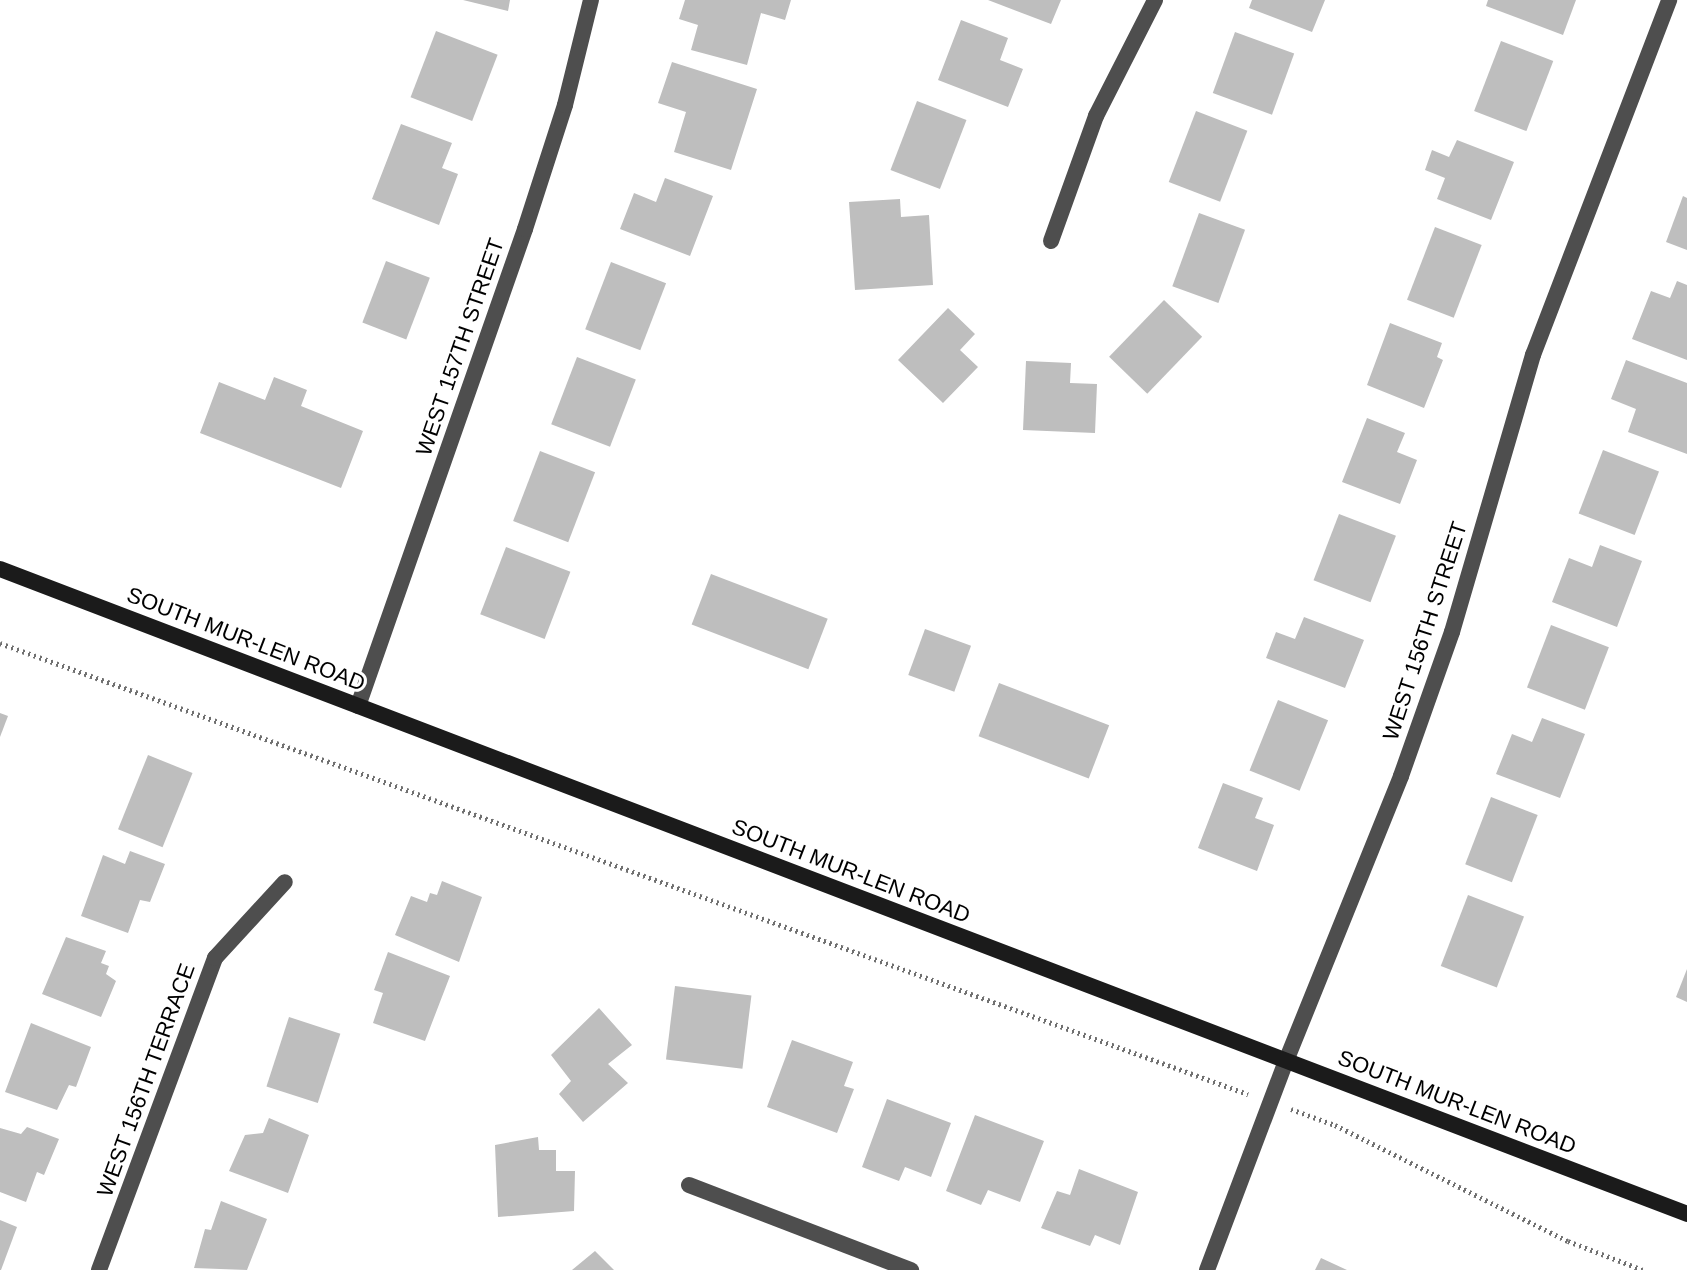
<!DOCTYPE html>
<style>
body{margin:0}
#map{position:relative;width:1687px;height:1270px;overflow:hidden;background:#fff;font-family:Helvetica,sans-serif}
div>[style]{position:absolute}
.building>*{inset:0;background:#bebebe;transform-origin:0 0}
.path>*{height:5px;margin-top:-2.5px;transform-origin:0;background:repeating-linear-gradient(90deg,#707070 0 2px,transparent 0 6px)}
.minor>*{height:16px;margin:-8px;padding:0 8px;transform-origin:8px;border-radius:8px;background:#4e4e4e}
.tertiary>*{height:16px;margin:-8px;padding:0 8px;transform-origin:8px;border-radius:8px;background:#4e4e4e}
.secondary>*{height:16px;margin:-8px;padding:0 8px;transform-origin:8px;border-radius:8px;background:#1b1b1b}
span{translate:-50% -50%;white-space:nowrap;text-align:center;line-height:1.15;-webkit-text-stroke:6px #fff;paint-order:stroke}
.street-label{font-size:22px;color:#000}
</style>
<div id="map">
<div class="building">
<div style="clip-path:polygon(463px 0,510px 0,508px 11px)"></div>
<div style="clip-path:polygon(685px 0,791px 0,785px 20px,761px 13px,747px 65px,691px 50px,698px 25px,679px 19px)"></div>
<div style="clip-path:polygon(988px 0,1061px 0,1051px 24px)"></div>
<div style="clip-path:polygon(1252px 0,1325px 0,1312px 32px,1249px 8px)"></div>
<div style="clip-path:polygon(1488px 0,1576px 0,1563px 35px,1486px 6px)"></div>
<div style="clip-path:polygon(961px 20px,1008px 38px,1000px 60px,1023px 69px,1008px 107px,938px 80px)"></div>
<div style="left:436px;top:31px;width:66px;height:71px;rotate:21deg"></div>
<div style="left:1235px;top:32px;width:63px;height:65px;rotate:20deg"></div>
<div style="left:1501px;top:41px;width:56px;height:75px;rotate:21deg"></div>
<div style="clip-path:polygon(672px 62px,757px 89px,731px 170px,674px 152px,686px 112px,658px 103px)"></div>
<div style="left:917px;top:101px;width:53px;height:74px;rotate:21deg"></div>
<div style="left:1196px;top:111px;width:55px;height:76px;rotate:21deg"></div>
<div style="clip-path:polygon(401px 124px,452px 143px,442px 168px,458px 174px,439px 225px,372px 199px)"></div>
<div style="clip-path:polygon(1457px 140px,1514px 162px,1491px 220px,1437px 199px,1445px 178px,1425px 170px,1432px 150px,1449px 157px)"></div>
<div style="clip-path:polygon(665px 178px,713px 196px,690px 256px,620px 229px,634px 193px,656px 202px)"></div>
<div style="clip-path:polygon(1683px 196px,1687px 198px,1687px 250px,1666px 242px)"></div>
<div style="clip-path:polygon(900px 199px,901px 217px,929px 215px,933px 285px,855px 290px,849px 202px)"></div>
<div style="left:1199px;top:213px;width:49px;height:78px;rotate:20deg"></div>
<div style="left:1435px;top:227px;width:50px;height:78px;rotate:21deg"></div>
<div style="left:386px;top:261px;width:47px;height:66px;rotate:21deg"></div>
<div style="left:611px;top:262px;width:59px;height:72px;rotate:21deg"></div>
<div style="clip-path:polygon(1677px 281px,1687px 285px,1687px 360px,1632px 339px,1651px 291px,1670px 298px)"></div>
<div style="left:1164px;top:300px;width:53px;height:79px;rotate:44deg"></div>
<div style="clip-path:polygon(948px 308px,975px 334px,960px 350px,978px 367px,943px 403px,898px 360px)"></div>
<div style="clip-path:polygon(1390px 323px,1442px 343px,1437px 357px,1443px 360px,1424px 408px,1367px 385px)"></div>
<div style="left:577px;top:357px;width:63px;height:72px;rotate:21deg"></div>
<div style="clip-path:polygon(1626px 360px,1687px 383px,1687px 454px,1628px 432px,1636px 409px,1611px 399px)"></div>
<div style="clip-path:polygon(1026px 361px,1071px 363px,1070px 383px,1097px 384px,1095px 433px,1023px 430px)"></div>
<div style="clip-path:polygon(274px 377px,307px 390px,301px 406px,363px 431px,341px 488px,200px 433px,219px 382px,265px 400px)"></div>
<div style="clip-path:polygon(1367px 418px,1405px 433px,1397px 452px,1417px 460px,1400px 504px,1342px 482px)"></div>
<div style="left:1603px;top:450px;width:60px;height:68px;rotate:21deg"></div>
<div style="left:540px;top:451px;width:59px;height:75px;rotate:21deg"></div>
<div style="left:1339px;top:514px;width:61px;height:71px;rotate:21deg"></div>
<div style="clip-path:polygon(1600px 545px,1642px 561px,1617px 627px,1552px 602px,1569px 558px,1592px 567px)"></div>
<div style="left:506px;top:547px;width:69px;height:72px;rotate:21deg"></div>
<div style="left:711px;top:574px;width:125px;height:54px;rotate:21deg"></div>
<div style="clip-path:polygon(1304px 617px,1364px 640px,1345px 688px,1266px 658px,1276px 632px,1295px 639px)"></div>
<div style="left:1551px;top:625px;width:62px;height:67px;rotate:21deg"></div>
<div style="left:925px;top:629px;width:49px;height:49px;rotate:20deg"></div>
<div style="left:999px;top:683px;width:118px;height:57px;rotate:21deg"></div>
<div style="left:1278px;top:700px;width:54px;height:76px;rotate:22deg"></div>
<div style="clip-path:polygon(0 713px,8px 716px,0 737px)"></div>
<div style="clip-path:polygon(1542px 718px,1585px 734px,1560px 798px,1496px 774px,1512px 734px,1532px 742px)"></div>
<div style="left:148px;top:755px;width:48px;height:80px;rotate:22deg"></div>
<div style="clip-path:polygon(1223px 783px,1263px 798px,1255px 818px,1274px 825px,1257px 871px,1198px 848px)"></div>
<div style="left:1491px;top:797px;width:50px;height:72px;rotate:21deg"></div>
<div style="clip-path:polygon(130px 851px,165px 864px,150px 902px,140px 900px,128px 933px,81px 916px,103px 855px,125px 864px)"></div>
<div style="clip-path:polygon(442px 881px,482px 897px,459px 962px,395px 935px,411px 896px,427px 902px,430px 893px,437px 895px)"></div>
<div style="left:1468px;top:895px;width:60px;height:76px;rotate:21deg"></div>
<div style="clip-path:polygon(66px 937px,106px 951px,101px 963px,109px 966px,106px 974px,116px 981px,101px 1017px,42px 994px)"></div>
<div style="clip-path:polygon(388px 952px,450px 976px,425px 1041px,373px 1023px,383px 993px,374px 990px)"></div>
<div style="clip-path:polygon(1687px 969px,1687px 1002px,1676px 997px)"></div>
<div style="left:675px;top:986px;width:77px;height:74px;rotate:7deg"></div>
<div style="clip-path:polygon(599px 1008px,632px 1045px,608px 1064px,628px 1083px,583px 1122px,559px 1094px,571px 1081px,551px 1055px)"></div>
<div style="left:289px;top:1017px;width:54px;height:73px;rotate:18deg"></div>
<div style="clip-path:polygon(31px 1023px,91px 1047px,76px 1087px,69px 1085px,57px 1110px,5px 1092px)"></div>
<div style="clip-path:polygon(792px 1040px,853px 1062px,844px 1086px,854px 1089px,837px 1133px,767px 1107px)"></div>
<div style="clip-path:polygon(887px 1099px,951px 1123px,931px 1177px,905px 1167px,899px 1181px,862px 1167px)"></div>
<div style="clip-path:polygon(975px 1115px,1044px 1141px,1020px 1202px,988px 1190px,981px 1205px,946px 1191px)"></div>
<div style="clip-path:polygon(269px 1118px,309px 1135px,288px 1193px,229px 1171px,245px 1135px,263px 1133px)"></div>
<div style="clip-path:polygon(27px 1127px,59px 1139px,44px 1175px,37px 1172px,26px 1202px,0 1192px,0 1128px,21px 1134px)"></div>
<div style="clip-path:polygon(538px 1137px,539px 1150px,556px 1150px,556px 1171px,575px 1171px,574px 1211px,498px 1217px,495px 1145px)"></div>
<div style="clip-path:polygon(1079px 1169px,1138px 1192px,1120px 1245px,1095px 1235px,1090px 1246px,1041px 1228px,1057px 1191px,1070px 1195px)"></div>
<div style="clip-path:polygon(221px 1201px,267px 1219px,247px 1270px,194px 1268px,205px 1229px,211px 1230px)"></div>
<div style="clip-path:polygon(0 1220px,17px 1227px,1px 1270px,0 1270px)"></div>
<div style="clip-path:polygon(595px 1251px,614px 1270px,572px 1270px)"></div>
<div style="clip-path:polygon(1321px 1258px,1347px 1270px,1315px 1270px)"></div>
</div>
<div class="path">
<div style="left:0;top:643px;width:1327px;rotate:19.87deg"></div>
<div style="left:1291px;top:1109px;width:47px;rotate:20deg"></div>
<div style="left:1335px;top:1125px;width:260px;rotate:26.5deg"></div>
<div style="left:1568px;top:1241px;width:80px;rotate:21.1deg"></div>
</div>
<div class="minor">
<div style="left:1051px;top:241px;width:133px;rotate:-70.2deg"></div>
<div style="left:1096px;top:116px;width:130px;rotate:-63deg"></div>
<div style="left:358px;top:706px;width:505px;rotate:-70.7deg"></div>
<div style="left:525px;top:229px;width:130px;rotate:-72.1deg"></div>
<div style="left:565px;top:105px;width:108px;rotate:-76.1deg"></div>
<div style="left:1286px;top:1061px;width:307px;rotate:-68deg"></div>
<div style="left:1401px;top:776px;width:153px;rotate:-70.5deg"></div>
<div style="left:1452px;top:632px;width:289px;rotate:-73.7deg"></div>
<div style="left:1533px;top:355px;width:380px;rotate:-69deg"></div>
<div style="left:689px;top:1185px;width:238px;rotate:21deg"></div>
<div style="left:99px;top:1270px;width:333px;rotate:-69.6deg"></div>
<div style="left:215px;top:958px;width:103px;rotate:-47.4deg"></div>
</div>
<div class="tertiary">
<div style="left:1207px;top:1270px;width:223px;rotate:-69.3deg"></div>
</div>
<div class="secondary">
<div style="left:0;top:569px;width:1806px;rotate:20.92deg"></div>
</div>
<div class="street-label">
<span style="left:460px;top:347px;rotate:-71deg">WEST 157TH STREET</span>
<span style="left:1425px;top:631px;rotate:-72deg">WEST 156TH STREET</span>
<span style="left:246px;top:639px;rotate:21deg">SOUTH MUR-LEN ROAD</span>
<span style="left:851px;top:871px;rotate:21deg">SOUTH MUR-LEN ROAD</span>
<span style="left:146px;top:1080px;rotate:-70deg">WEST 156TH TERRACE</span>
<span style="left:1457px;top:1102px;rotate:21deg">SOUTH MUR-LEN ROAD</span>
</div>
</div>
